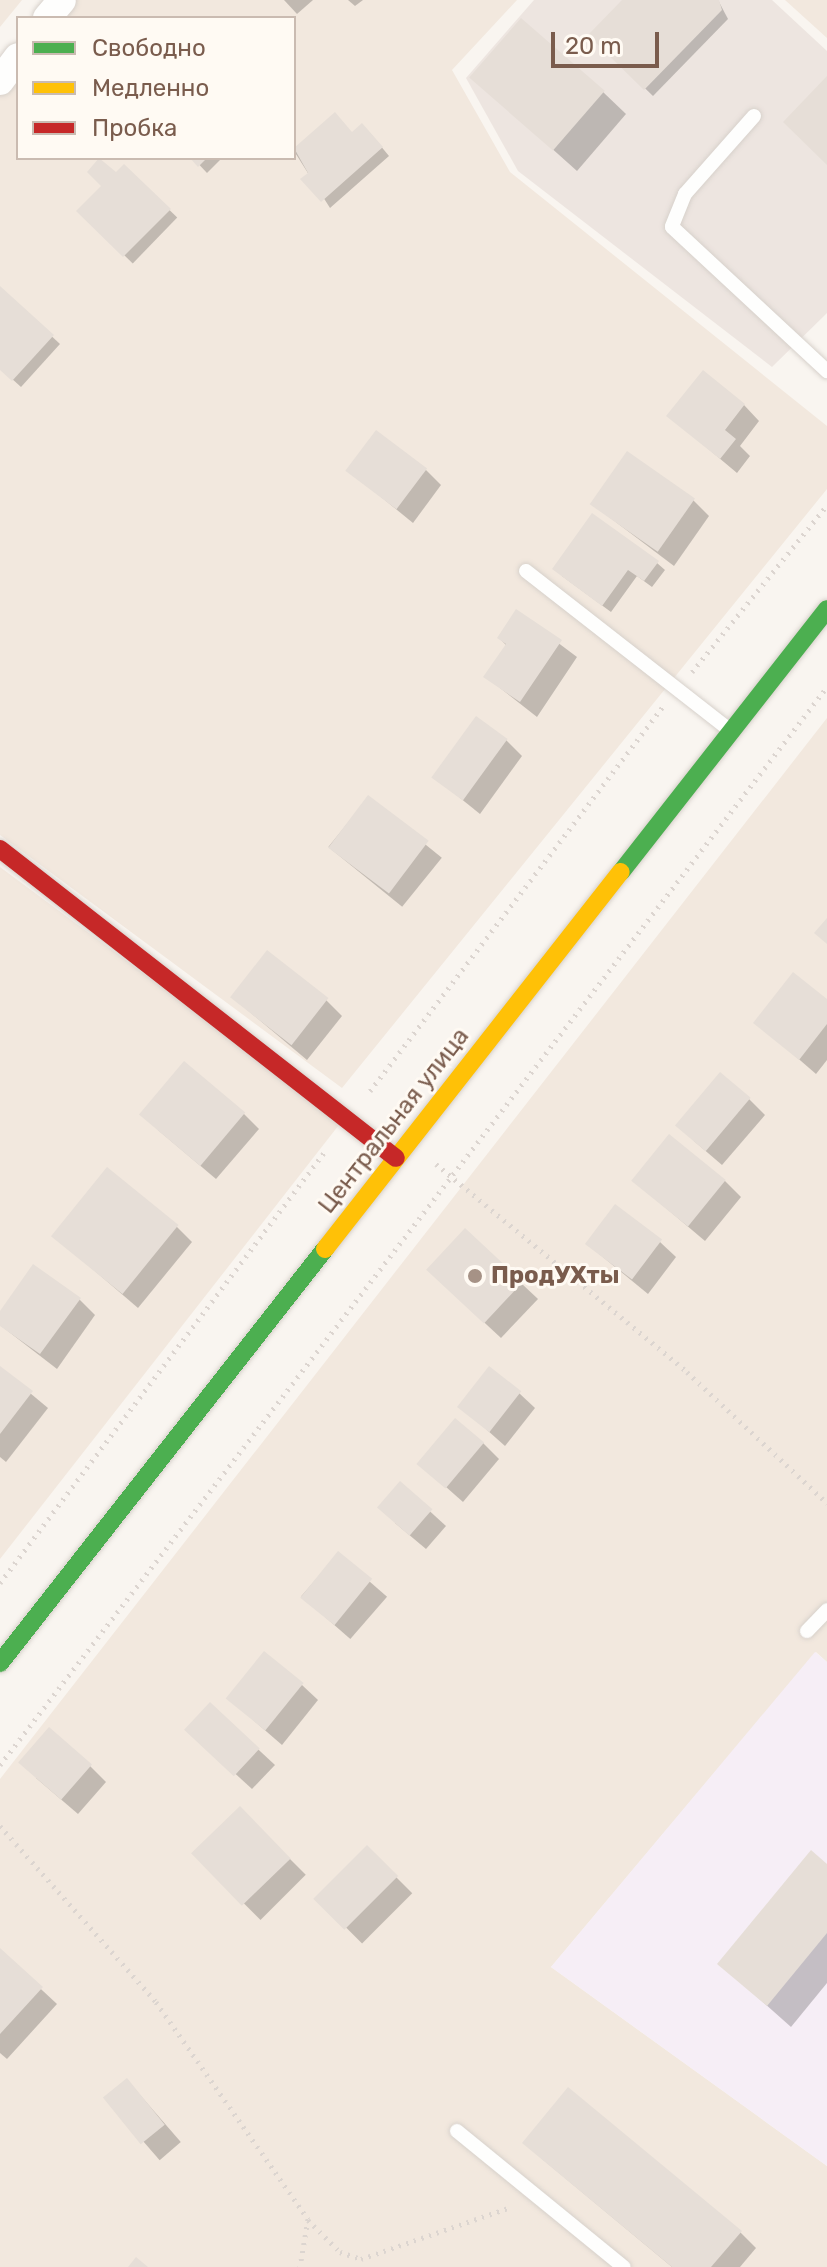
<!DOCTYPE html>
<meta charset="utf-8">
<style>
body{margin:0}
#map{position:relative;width:827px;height:2267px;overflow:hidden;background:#f9f5f0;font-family:Rubik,sans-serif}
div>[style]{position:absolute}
.residential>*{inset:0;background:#f2e8de}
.industrial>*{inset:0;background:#ede5e0}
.education>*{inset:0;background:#f6eef6}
.shadow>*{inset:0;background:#0003;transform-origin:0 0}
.building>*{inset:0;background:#e6ded7;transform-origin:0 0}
.path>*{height:5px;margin-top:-2.5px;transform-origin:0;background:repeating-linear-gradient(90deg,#dcd5d0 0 2px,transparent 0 8px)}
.roads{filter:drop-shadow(0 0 2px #d7d1cb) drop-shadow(0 0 2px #d7d1cb)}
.lane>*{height:14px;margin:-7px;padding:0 7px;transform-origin:7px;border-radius:7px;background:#fefefd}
.street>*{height:28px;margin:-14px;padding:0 14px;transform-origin:14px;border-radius:14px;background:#fefefd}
.fast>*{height:18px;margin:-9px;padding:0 9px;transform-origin:9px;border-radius:9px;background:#4caf50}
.slow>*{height:18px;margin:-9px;padding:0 9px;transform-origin:9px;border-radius:9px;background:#ffc107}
.jam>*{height:18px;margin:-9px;padding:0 9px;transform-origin:9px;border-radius:9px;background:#c62828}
.dots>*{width:22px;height:22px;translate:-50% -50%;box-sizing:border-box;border:4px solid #fffaf3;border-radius:50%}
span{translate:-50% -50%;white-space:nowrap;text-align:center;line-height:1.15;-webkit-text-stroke:6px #fffaf3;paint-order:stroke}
.street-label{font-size:24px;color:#7a5c4d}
.poi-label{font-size:24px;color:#7a5c4d;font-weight:700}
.left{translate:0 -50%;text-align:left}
.legend{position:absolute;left:16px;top:16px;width:280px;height:144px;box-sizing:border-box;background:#fffaf3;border:2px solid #cabbb1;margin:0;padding:10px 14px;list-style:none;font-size:24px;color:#7a5c4d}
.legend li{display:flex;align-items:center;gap:16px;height:40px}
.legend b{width:40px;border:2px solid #cabbb1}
.scale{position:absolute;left:551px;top:32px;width:108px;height:36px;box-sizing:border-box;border:4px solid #7a5c4d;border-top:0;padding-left:10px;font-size:24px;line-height:28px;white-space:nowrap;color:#7a5c4d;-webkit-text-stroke:6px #fffaf3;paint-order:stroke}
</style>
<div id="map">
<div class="residential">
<div style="clip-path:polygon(0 0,22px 0,0 27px)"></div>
<div style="clip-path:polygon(55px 0,517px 0,452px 70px,510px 172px,827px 426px,827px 489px,342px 1088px,0 835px,0 75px,18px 51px,18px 158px,294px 158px,294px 18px,42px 18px)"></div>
<div style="clip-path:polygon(785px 0,827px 0,827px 38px)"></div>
<div style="clip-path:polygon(827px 718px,827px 1662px,816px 1652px,551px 1967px,827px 2166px,827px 2267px,0 2267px,0 1779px)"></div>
<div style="clip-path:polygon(0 867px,342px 1121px,0 1559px)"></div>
</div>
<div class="industrial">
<div style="clip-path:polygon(534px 0,772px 0,827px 51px,827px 313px,772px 367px,518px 171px,466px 78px)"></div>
</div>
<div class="education">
<div style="clip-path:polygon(815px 1652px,827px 1662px,827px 2166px,551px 1967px)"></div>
</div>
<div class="shadow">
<div style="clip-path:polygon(284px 0,313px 0,297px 14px)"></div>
<div style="clip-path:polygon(348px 0,363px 0,355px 6px)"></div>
<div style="clip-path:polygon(625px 0,718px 0,728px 19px,653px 96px,590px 35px)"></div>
<div style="clip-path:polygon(472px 77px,603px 92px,626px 114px,577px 171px)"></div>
<div style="clip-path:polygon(334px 115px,353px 135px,370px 133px,389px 156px,330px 208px,294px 151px)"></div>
<div style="clip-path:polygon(193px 158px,222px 158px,207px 173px)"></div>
<div style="left:124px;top:166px;width:74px;height:64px;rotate:44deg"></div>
<div style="clip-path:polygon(0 288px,60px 344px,21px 387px,0 368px)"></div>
<div style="clip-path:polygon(744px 405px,759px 421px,740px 446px,750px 456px,737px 473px,669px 416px)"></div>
<div style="clip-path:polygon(348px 470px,426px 470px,441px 485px,413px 523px)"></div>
<div style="clip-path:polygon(693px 500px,709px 516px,674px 566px,592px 504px)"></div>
<div style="clip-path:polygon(657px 563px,665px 570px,652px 587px,637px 576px,611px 612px,562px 576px)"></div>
<div style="clip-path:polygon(517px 612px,577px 657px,537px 717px,486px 677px,507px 646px,499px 638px)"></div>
<div style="clip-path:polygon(506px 740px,522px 756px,480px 814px,434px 777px)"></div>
<div style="left:368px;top:798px;width:95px;height:63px;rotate:39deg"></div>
<div style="clip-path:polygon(232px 997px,326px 1000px,342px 1016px,307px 1060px)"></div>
<div style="clip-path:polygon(827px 1001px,827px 1060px,816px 1074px,756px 1022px)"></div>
<div style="clip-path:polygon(749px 1099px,765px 1115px,722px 1165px,694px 1141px)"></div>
<div style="clip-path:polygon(243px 1113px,259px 1129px,216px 1179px,158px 1130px)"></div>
<div style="clip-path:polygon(634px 1181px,725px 1181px,741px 1197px,705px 1241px)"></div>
<div style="clip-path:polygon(176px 1226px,192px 1242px,138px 1308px,53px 1235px)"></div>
<div style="clip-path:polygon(466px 1231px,538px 1299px,501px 1338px,445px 1286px)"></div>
<div style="clip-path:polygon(660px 1242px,676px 1257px,648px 1294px,587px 1244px)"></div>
<div style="clip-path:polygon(79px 1299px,95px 1315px,57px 1369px,0 1325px,0 1315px)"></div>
<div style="clip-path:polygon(0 1368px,48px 1408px,6px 1462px,0 1457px)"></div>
<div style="clip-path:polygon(519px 1393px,535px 1408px,505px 1446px,460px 1406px)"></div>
<div style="clip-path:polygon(483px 1443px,499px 1459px,463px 1502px,420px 1464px)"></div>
<div style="clip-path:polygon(400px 1484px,446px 1526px,426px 1549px,395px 1523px)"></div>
<div style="left:338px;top:1554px;width:65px;height:56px;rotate:41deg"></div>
<div style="clip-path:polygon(302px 1685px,318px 1700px,282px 1745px,228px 1698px)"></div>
<div style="clip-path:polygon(210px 1705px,275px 1765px,252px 1789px,204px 1745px)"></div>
<div style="clip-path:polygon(90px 1766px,106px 1782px,78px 1814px,36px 1778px)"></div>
<div style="left:240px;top:1809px;width:93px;height:64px;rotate:45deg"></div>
<div style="left:367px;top:1848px;width:64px;height:71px;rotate:45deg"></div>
<div style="clip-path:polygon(827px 1867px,827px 1983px,791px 2027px,720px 1964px)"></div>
<div style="clip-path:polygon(0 1951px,57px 2004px,7px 2059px,0 2053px)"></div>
<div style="left:127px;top:2080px;width:82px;height:28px;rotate:49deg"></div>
<div style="clip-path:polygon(541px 2158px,740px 2232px,756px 2248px,740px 2267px,672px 2267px)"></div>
</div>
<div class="building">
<div style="clip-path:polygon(622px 0,719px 0,722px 10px,644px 90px,588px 35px)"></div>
<div style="left:521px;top:18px;width:111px;height:79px;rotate:41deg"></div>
<div style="clip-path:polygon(827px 76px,827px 165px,783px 122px)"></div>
<div style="clip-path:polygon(335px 112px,352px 132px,362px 123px,383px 147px,321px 202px,300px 179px,308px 173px,294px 148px)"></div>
<div style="clip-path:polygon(99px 158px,116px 172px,124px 164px,171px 209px,123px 257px,76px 211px,101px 186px,87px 172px)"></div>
<div style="clip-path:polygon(190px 158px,207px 158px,198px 167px)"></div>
<div style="clip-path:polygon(0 286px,54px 335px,12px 381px,0 370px)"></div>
<div style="clip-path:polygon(703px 370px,745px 404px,725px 430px,736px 439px,720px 459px,666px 416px)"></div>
<div style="left:376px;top:430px;width:64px;height:51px;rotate:37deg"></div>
<div style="left:627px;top:451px;width:83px;height:65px;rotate:35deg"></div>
<div style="clip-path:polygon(592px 513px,659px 561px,644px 581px,628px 570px,602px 606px,552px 569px)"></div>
<div style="clip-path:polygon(516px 609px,562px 640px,520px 702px,483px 677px,506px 644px,497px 638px)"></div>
<div style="left:476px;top:716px;width:39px;height:76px;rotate:36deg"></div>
<div style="left:368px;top:795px;width:76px;height:66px;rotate:37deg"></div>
<div style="clip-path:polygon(827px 918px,827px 944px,814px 933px)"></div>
<div style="left:267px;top:950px;width:78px;height:60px;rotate:38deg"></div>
<div style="clip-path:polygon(793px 972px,827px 999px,827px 1024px,799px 1060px,753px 1023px)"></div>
<div style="left:184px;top:1061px;width:80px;height:70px;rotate:40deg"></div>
<div style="left:720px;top:1072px;width:40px;height:70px;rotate:40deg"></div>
<div style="left:669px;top:1134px;width:73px;height:60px;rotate:39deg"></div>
<div style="left:107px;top:1167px;width:92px;height:89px;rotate:39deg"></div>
<div style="left:615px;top:1204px;width:59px;height:50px;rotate:37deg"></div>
<div style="left:465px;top:1228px;width:79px;height:57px;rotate:43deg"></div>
<div style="clip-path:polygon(33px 1264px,81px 1298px,40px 1354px,0 1326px,0 1311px)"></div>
<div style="clip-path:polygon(0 1366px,33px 1391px,0 1434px)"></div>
<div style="left:489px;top:1366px;width:41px;height:52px;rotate:38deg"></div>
<div style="left:455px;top:1418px;width:38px;height:60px;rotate:40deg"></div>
<div style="left:400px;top:1481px;width:43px;height:35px;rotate:41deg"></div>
<div style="left:338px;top:1551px;width:44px;height:60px;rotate:39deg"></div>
<div style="left:264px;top:1651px;width:51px;height:61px;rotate:39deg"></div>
<div style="left:210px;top:1702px;width:68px;height:38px;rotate:43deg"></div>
<div style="left:49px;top:1727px;width:57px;height:47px;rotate:41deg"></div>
<div style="left:240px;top:1806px;width:73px;height:68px;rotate:46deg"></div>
<div style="left:367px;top:1845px;width:44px;height:76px;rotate:45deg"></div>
<div style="clip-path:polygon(811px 1850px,827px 1864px,827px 1933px,767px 2006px,717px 1964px)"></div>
<div style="clip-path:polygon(0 1948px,43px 1987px,0 2034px)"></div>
<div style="left:127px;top:2078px;width:60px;height:31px;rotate:51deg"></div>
<div style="clip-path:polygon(568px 2087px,742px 2231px,711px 2267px,672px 2267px,522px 2143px)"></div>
<div style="clip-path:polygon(136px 2257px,148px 2267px,128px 2267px)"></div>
</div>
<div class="path">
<div style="left:692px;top:672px;width:215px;rotate:-51deg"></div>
<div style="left:370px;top:1091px;width:483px;rotate:-52.7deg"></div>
<div style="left:436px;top:1164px;width:326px;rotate:39.6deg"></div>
<div style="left:687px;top:1372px;width:192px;rotate:43.1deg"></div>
<div style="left:0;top:1583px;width:542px;rotate:-53.02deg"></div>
<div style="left:0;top:1765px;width:1359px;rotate:-52.51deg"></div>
<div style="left:0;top:1826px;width:235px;rotate:48.4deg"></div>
<div style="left:156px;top:2002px;width:265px;rotate:55deg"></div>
<div style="left:308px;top:2219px;width:49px;rotate:99.5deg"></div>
<div style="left:308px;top:2220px;width:45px;rotate:45deg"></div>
<div style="left:340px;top:2252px;width:22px;rotate:18deg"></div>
<div style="left:361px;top:2259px;width:159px;rotate:-19.1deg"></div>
</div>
<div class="roads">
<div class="lane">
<div style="left:754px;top:116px;width:104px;rotate:131.5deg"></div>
<div style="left:685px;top:194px;width:35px;rotate:112deg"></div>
<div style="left:672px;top:227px;width:212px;rotate:42.9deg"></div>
<div style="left:526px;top:571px;width:260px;rotate:38deg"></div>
<div style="left:807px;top:1631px;width:29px;rotate:-46deg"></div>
<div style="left:457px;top:2131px;width:215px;rotate:39.2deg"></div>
</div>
<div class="street">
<div style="left:47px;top:18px;width:23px;rotate:-50deg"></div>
<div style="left:0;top:81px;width:30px;rotate:-53deg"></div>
</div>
<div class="fast">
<div style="left:621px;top:872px;width:334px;rotate:-51.9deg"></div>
<div style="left:0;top:1663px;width:526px;rotate:-51.87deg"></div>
</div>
<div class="slow">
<div style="left:325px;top:1249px;width:479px;rotate:-51.9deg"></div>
</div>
<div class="jam">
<div style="left:0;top:849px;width:502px;rotate:37.97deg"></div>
</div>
</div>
<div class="dots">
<div style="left:475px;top:1276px;background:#a69286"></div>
</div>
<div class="street-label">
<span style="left:394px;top:1121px;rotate:-52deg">Центральная улица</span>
</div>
<div class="poi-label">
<span class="left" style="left:491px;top:1276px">ПродУХты</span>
</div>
<ul class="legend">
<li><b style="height:10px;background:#4caf50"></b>Свободно</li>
<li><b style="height:10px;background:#ffc107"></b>Медленно</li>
<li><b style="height:10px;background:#c62828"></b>Пробка</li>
</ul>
<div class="scale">20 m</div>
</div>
